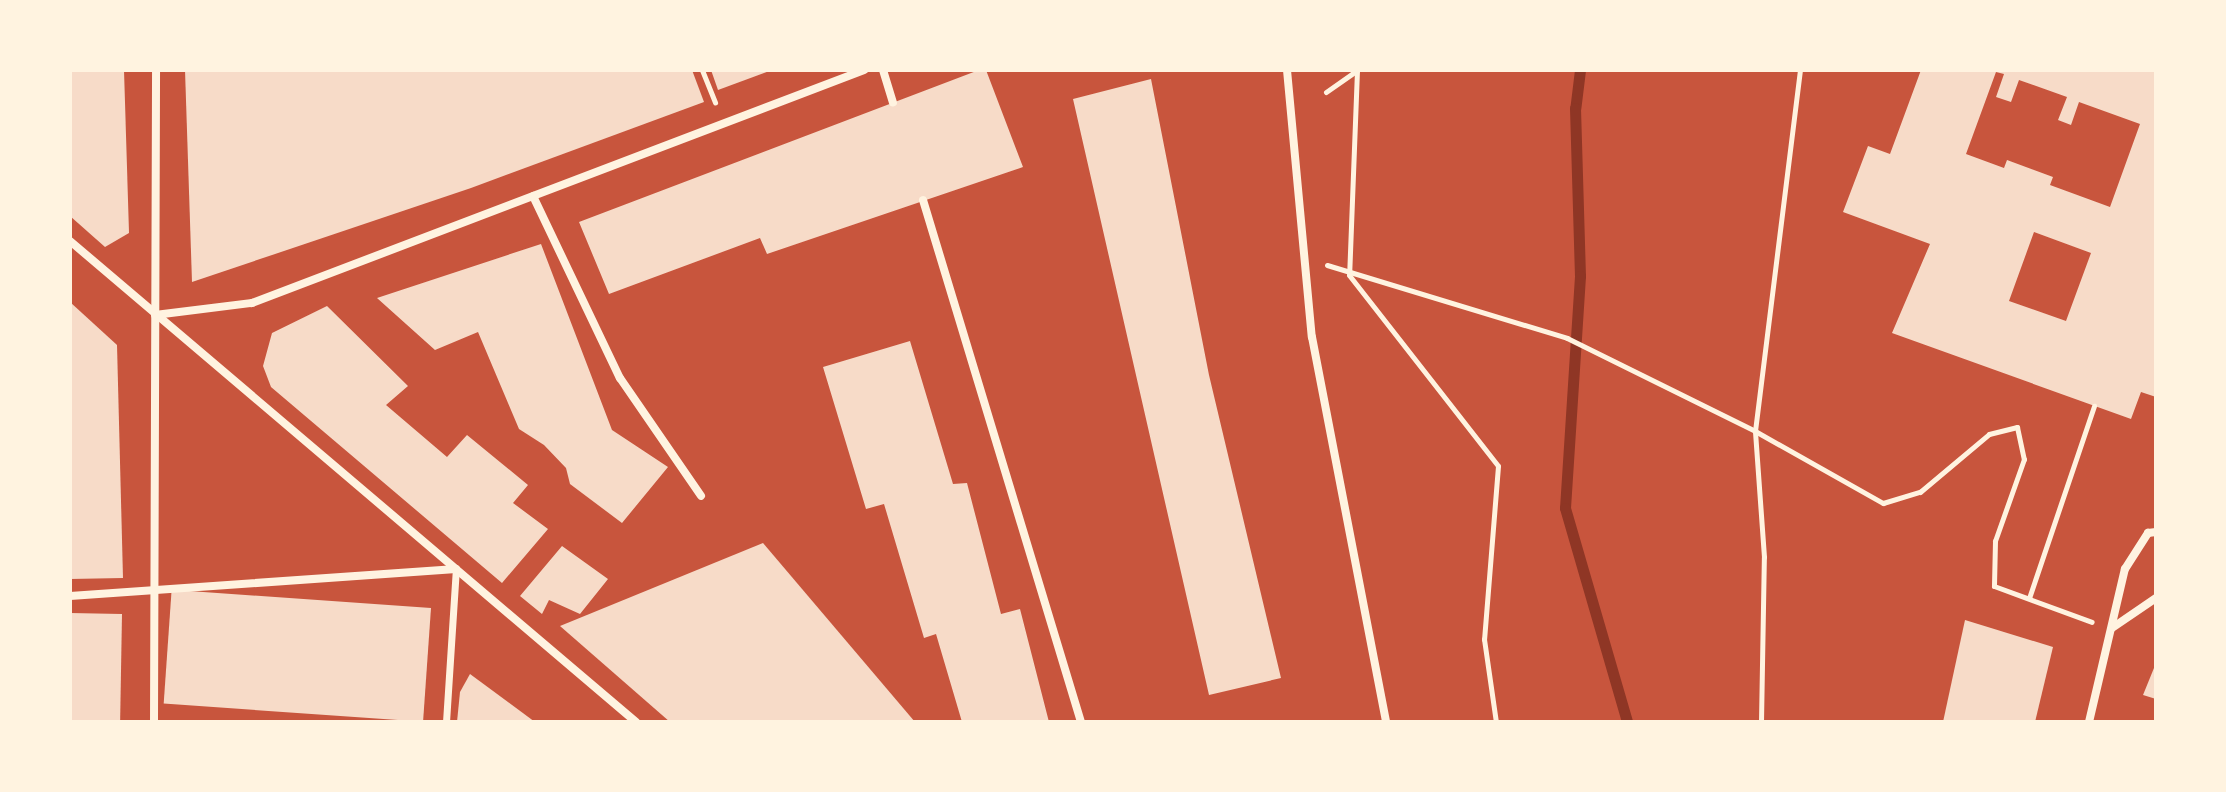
<!DOCTYPE html>
<style>
body{margin:0}
#map{position:relative;width:2226px;height:792px;overflow:hidden;background:#c8553d;font-family:"Titillium Web",sans-serif}
div>[style]{position:absolute}
.stream>*{height:11px;margin:-5.5px;padding:0 5.5px;transform-origin:5.5px;border-radius:5.5px;background:#8f3625}
.building>*{inset:0;background:#f7dbc8;transform-origin:0 0}
.path>*{height:5px;margin:-2.5px;padding:0 2.5px;transform-origin:2.5px;border-radius:2.5px;background:#fff3e0}
.pedestrian>*{height:7px;margin:-3.5px;padding:0 3.5px;transform-origin:3.5px;border-radius:3.5px;background:#fff3e0}
.minor>*{height:8px;margin:-4px;padding:0 4px;transform-origin:4px;border-radius:4px;background:#fff3e0}
span{translate:-50% -50%;white-space:nowrap;text-align:center;line-height:1.15;-webkit-text-stroke:8px #fff3e0;paint-order:stroke}
.frame{position:absolute;inset:0;border:72px solid #fff3e0;pointer-events:none}
</style>
<div id="map">
<div class="stream">
<div style="left:1580px;top:70px;width:38px;rotate:97deg"></div>
<div style="left:1575px;top:108px;width:168px;rotate:88.3deg"></div>
<div style="left:1580px;top:276px;width:232px;rotate:93.7deg"></div>
<div style="left:1565px;top:508px;width:223px;rotate:73.8deg"></div>
</div>
<div class="building">
<div style="clip-path:polygon(70px 70px,124px 70px,129px 233px,105px 247px,70px 216px)"></div>
<div style="clip-path:polygon(185px 70px,692px 70px,704px 102px,471px 188px,192px 282px)"></div>
<div style="clip-path:polygon(711px 70px,772px 70px,718px 90px)"></div>
<div style="clip-path:polygon(979px 70px,986px 70px,1023px 167px,767px 254px,760px 238px,609px 294px,579px 222px)"></div>
<div style="clip-path:polygon(evenodd,1921px 70px,2156px 70px,2156px 397px,2141px 392px,2131px 419px,1892px 333px,1930px 244px,1843px 212px,1868px 146px,1890px 154px,1921px 70px,1996px 72px,2004px 74px,1996px 97px,2011px 102px,2019px 80px,2067px 97px,2058px 120px,2071px 125px,2079px 102px,2140px 124px,2110px 207px,2050px 185px,2053px 177px,2007px 160px,2004px 168px,1966px 154px,1996px 72px,1921px 70px,2034px 232px,2091px 253px,2066px 321px,2009px 301px,2034px 232px)"></div>
<div style="clip-path:polygon(1151px 79px,1209px 375px,1281px 678px,1209px 695px,1073px 99px)"></div>
<div style="clip-path:polygon(541px 244px,612px 430px,668px 467px,622px 523px,570px 484px,566px 468px,544px 445px,519px 429px,478px 332px,435px 350px,377px 298px)"></div>
<div style="clip-path:polygon(70px 302px,117px 345px,123px 578px,70px 579px)"></div>
<div style="clip-path:polygon(327px 306px,408px 386px,386px 405px,447px 457px,467px 435px,528px 485px,513px 503px,548px 529px,502px 583px,271px 387px,263px 366px,272px 333px)"></div>
<div style="clip-path:polygon(910px 341px,953px 484px,967px 483px,1001px 614px,1020px 609px,1049px 722px,962px 722px,936px 634px,924px 638px,884px 504px,866px 509px,823px 367px)"></div>
<div style="clip-path:polygon(763px 543px,915px 722px,670px 722px,560px 626px)"></div>
<div style="clip-path:polygon(562px 546px,608px 579px,580px 614px,549px 600px,542px 614px,520px 596px)"></div>
<div style="left:431px;top:608px;width:114px;height:260px;rotate:94deg"></div>
<div style="left:122px;top:614px;width:108px;height:52px;rotate:91deg"></div>
<div style="clip-path:polygon(1965px 620px,2053px 647px,2035px 722px,1943px 722px)"></div>
<div style="clip-path:polygon(2156px 663px,2156px 699px,2143px 695px)"></div>
<div style="clip-path:polygon(470px 674px,535px 722px,457px 722px,460px 692px)"></div>
</div>
<div class="path">
<div style="left:702px;top:70px;width:35px;rotate:68deg"></div>
<div style="left:1357px;top:70px;width:205px;rotate:92.2deg"></div>
<div style="left:1349px;top:275px;width:242px;rotate:52deg"></div>
<div style="left:1498px;top:466px;width:174px;rotate:94.6deg"></div>
<div style="left:1484px;top:639px;width:84px;rotate:81.8deg"></div>
<div style="left:1326px;top:92px;width:39px;rotate:-35deg"></div>
<div style="left:1327px;top:265px;width:251px;rotate:16.9deg"></div>
<div style="left:1567px;top:338px;width:210px;rotate:26.3deg"></div>
<div style="left:1755px;top:431px;width:147px;rotate:29.4deg"></div>
<div style="left:1883px;top:503px;width:39px;rotate:-17deg"></div>
<div style="left:1920px;top:492px;width:90px;rotate:-40deg"></div>
<div style="left:1989px;top:434px;width:29px;rotate:-14deg"></div>
<div style="left:2017px;top:427px;width:33px;rotate:78deg"></div>
<div style="left:2024px;top:459px;width:87px;rotate:109.5deg"></div>
<div style="left:1995px;top:541px;width:45px;rotate:91.3deg"></div>
<div style="left:1994px;top:586px;width:104px;rotate:20.2deg"></div>
<div style="left:2029px;top:598px;width:203px;rotate:-71.3deg"></div>
<div style="left:1761px;top:722px;width:165px;rotate:-89deg"></div>
<div style="left:1764px;top:557px;width:126px;rotate:-94.1deg"></div>
<div style="left:1755px;top:431px;width:364px;rotate:-82.9deg"></div>
</div>
<div class="pedestrian">
<div style="left:446px;top:722px;width:153px;rotate:-86.3deg"></div>
</div>
<div class="minor">
<div style="left:883px;top:70px;width:34px;rotate:73deg"></div>
<div style="left:1287px;top:70px;width:268px;rotate:84.7deg"></div>
<div style="left:1312px;top:337px;width:392px;rotate:79.1deg"></div>
<div style="left:533px;top:196px;width:202px;rotate:64.5deg"></div>
<div style="left:620px;top:378px;width:143px;rotate:55.5deg"></div>
<div style="left:923px;top:200px;width:545px;rotate:73.16deg"></div>
<div style="left:70px;top:241px;width:743px;rotate:40.36deg"></div>
<div style="left:155px;top:315px;width:98px;rotate:-7.1deg"></div>
<div style="left:252px;top:303px;width:655px;rotate:-20.84deg"></div>
<div style="left:70px;top:596px;width:387px;rotate:-4deg"></div>
<div style="left:2112px;top:628px;width:53px;rotate:-34.3deg"></div>
<div style="left:154px;top:722px;width:652px;rotate:-89.82deg"></div>
<div style="left:2089px;top:722px;width:157px;rotate:-76.8deg"></div>
<div style="left:2125px;top:569px;width:43px;rotate:-57.4deg"></div>
<div style="left:2148px;top:533px;width:8px;rotate:-7deg"></div>
</div>
<div class="frame"></div>
</div>
